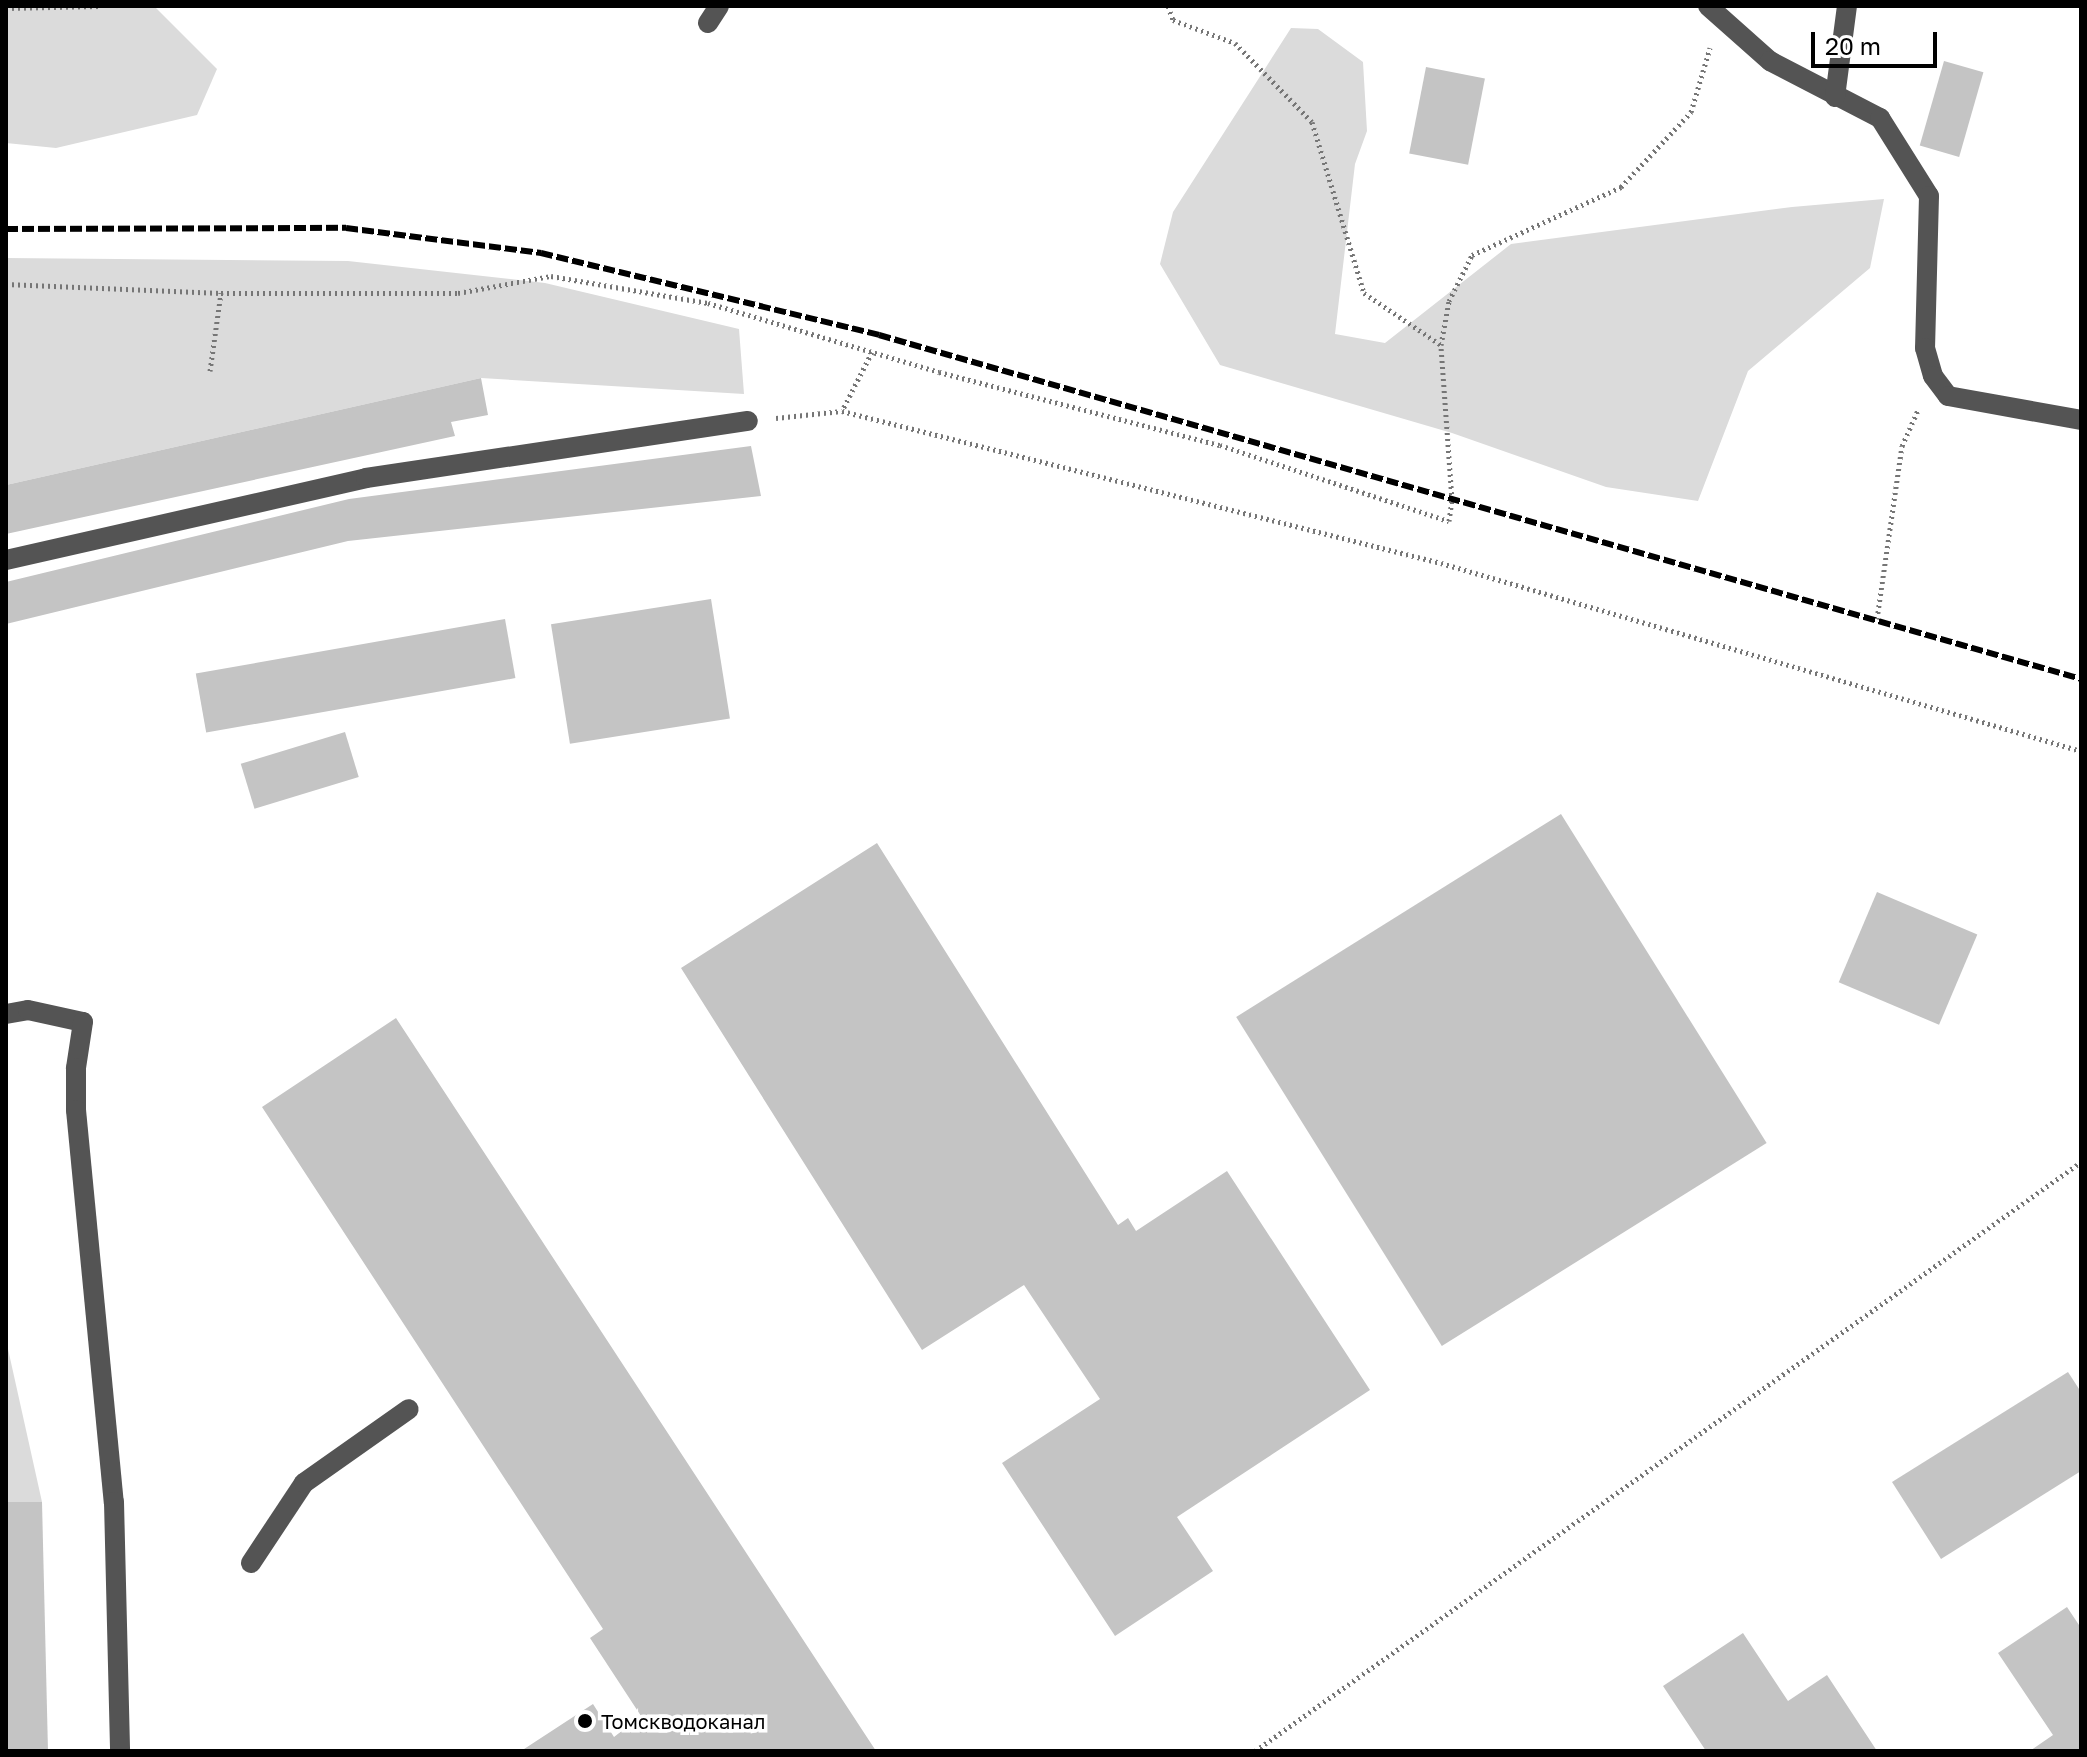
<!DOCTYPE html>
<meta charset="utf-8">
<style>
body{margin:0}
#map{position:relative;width:2087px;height:1757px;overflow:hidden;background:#fff;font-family:"Golos Text",sans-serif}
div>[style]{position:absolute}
.green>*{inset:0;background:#dbdbdb}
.building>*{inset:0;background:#c4c4c4;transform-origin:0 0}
.path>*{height:5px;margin-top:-2.5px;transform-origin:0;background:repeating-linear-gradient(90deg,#767676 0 2px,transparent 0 6px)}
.minor>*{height:20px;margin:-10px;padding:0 10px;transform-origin:10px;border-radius:10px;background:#545454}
.rail>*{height:6px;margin-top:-3px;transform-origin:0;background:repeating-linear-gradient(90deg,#000 0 12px,transparent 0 16px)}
.dots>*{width:22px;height:22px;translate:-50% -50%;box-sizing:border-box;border:4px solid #fff;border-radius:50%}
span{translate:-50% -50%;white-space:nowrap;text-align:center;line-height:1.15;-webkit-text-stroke:7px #fff;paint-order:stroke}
.poi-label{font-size:20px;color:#000}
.left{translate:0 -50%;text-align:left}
.frame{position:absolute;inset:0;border:8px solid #000;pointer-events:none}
.scale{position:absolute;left:1811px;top:32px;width:126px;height:36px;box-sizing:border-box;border:4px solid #000;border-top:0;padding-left:10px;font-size:24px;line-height:28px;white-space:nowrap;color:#000;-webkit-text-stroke:6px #fff;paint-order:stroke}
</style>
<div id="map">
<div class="green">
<div style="clip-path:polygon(6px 6px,154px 6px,217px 69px,197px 115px,56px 148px,6px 143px)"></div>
<div style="clip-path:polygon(1291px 28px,1318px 29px,1363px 62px,1367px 131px,1355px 164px,1335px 334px,1385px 343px,1511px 244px,1792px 207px,1884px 199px,1870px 268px,1748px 371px,1698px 501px,1606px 487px,1452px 433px,1220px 365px,1160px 264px,1173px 212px)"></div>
<div style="clip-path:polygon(6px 258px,348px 261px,545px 283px,739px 329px,744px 394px,481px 378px,6px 485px)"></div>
<div style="clip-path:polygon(6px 1340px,42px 1502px,6px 1502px)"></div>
</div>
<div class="building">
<div style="left:1944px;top:61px;width:41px;height:88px;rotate:16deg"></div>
<div style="left:1426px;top:67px;width:60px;height:88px;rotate:11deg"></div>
<div style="clip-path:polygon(481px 378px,488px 415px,451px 422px,455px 436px,6px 534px,6px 485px)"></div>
<div style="clip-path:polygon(751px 446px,761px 496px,348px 541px,6px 624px,6px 582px,349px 499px)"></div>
<div style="left:711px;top:599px;width:121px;height:162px;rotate:81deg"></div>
<div style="left:505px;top:619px;width:60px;height:314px;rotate:80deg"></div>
<div style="left:345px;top:732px;width:47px;height:109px;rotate:73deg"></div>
<div style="left:1561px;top:814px;width:388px;height:383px;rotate:58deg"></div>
<div style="clip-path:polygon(877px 843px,1118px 1225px,1128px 1218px,1136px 1231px,1227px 1171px,1370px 1390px,1177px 1517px,1213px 1571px,1115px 1636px,1002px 1463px,1100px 1399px,1024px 1285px,922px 1350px,681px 968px)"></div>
<div style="left:1877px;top:892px;width:109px;height:98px;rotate:23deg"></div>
<div style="clip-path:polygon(396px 1018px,876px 1751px,521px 1751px,593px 1704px,614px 1737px,641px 1716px,590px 1638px,603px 1629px,262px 1107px)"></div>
<div style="clip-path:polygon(2068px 1372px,2081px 1392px,2081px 1471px,1941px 1559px,1892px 1482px)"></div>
<div style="clip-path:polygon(6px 1502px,42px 1502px,48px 1751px,6px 1751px)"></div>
<div style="clip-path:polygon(2067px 1607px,2081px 1628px,2081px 1751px,2030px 1751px,2053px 1735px,1998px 1653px)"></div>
<div style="clip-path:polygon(1743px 1633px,1788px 1701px,1827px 1675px,1877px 1751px,1706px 1751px,1663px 1686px)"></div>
</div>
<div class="path">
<div style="left:1168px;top:6px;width:15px;rotate:70deg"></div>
<div style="left:1173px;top:20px;width:66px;rotate:20.4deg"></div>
<div style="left:1235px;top:43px;width:110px;rotate:45.7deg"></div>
<div style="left:1312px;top:122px;width:179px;rotate:73.1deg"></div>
<div style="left:1364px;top:293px;width:93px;rotate:34deg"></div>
<div style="left:6px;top:8px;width:94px;rotate:-1.2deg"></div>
<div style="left:6px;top:284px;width:215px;rotate:2.4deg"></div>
<div style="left:221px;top:293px;width:237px"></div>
<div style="left:458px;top:293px;width:95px;rotate:-10.4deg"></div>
<div style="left:551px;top:276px;width:159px;rotate:9.8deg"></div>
<div style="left:708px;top:303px;width:241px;rotate:16.6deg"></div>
<div style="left:939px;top:372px;width:290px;rotate:14.6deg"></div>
<div style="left:1220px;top:445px;width:241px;rotate:18.4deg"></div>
<div style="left:1449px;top:521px;width:21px;rotate:-82deg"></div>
<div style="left:1452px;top:500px;width:155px;rotate:-94.1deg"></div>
<div style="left:1441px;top:345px;width:45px;rotate:-79.7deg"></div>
<div style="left:1449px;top:301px;width:51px;rotate:-63.4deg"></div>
<div style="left:1472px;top:255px;width:164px;rotate:-24.5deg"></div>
<div style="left:1621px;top:187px;width:103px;rotate:-47deg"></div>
<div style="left:1691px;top:112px;width:67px;rotate:-73.5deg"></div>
<div style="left:872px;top:352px;width:66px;rotate:117deg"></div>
<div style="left:842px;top:411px;width:618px;rotate:14.24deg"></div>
<div style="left:1441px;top:563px;width:667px;rotate:16.37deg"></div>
<div style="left:210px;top:371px;width:79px;rotate:-82deg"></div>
<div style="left:776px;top:418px;width:66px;rotate:-6.1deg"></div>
<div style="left:1877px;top:619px;width:175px;rotate:-81.8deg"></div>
<div style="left:1902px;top:446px;width:39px;rotate:-66deg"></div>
<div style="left:1255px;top:1751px;width:1014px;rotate:-35.49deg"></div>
</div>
<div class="minor">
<div style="left:1708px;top:6px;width:83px;rotate:41.6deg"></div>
<div style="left:1770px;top:61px;width:124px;rotate:27.4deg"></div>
<div style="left:1880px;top:118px;width:92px;rotate:57.9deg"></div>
<div style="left:1929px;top:196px;width:152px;rotate:91.5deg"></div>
<div style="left:1925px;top:348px;width:29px;rotate:74deg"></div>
<div style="left:1933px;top:376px;width:25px;rotate:53deg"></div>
<div style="left:1948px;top:396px;width:135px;rotate:10.2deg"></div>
<div style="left:708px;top:23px;width:20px;rotate:-57deg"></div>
<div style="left:1835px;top:97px;width:92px;rotate:-82.5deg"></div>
<div style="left:6px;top:560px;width:369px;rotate:-12.8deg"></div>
<div style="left:366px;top:478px;width:386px;rotate:-8.5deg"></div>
<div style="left:6px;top:1014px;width:22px;rotate:-10deg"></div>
<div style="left:28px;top:1010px;width:56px;rotate:12.3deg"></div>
<div style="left:83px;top:1022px;width:47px;rotate:98.7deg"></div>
<div style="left:76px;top:1068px;width:42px;rotate:90deg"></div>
<div style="left:76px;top:1110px;width:394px;rotate:84.5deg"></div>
<div style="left:114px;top:1502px;width:249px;rotate:88.6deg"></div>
<div style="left:251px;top:1563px;width:96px;rotate:-56.5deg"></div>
<div style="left:304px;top:1483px;width:128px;rotate:-35.2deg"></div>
</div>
<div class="rail">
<div style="left:6px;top:229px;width:340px;rotate:-0.2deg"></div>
<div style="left:346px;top:228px;width:197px;rotate:7.3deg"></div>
<div style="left:541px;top:253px;width:348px;rotate:13.6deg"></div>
<div style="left:879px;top:335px;width:1250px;rotate:15.97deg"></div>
</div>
<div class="dots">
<div style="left:585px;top:1721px;background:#000"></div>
</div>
<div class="poi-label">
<span class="left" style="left:601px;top:1721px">Томскводоканал</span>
</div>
<div class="frame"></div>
<div class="scale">20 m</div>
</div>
